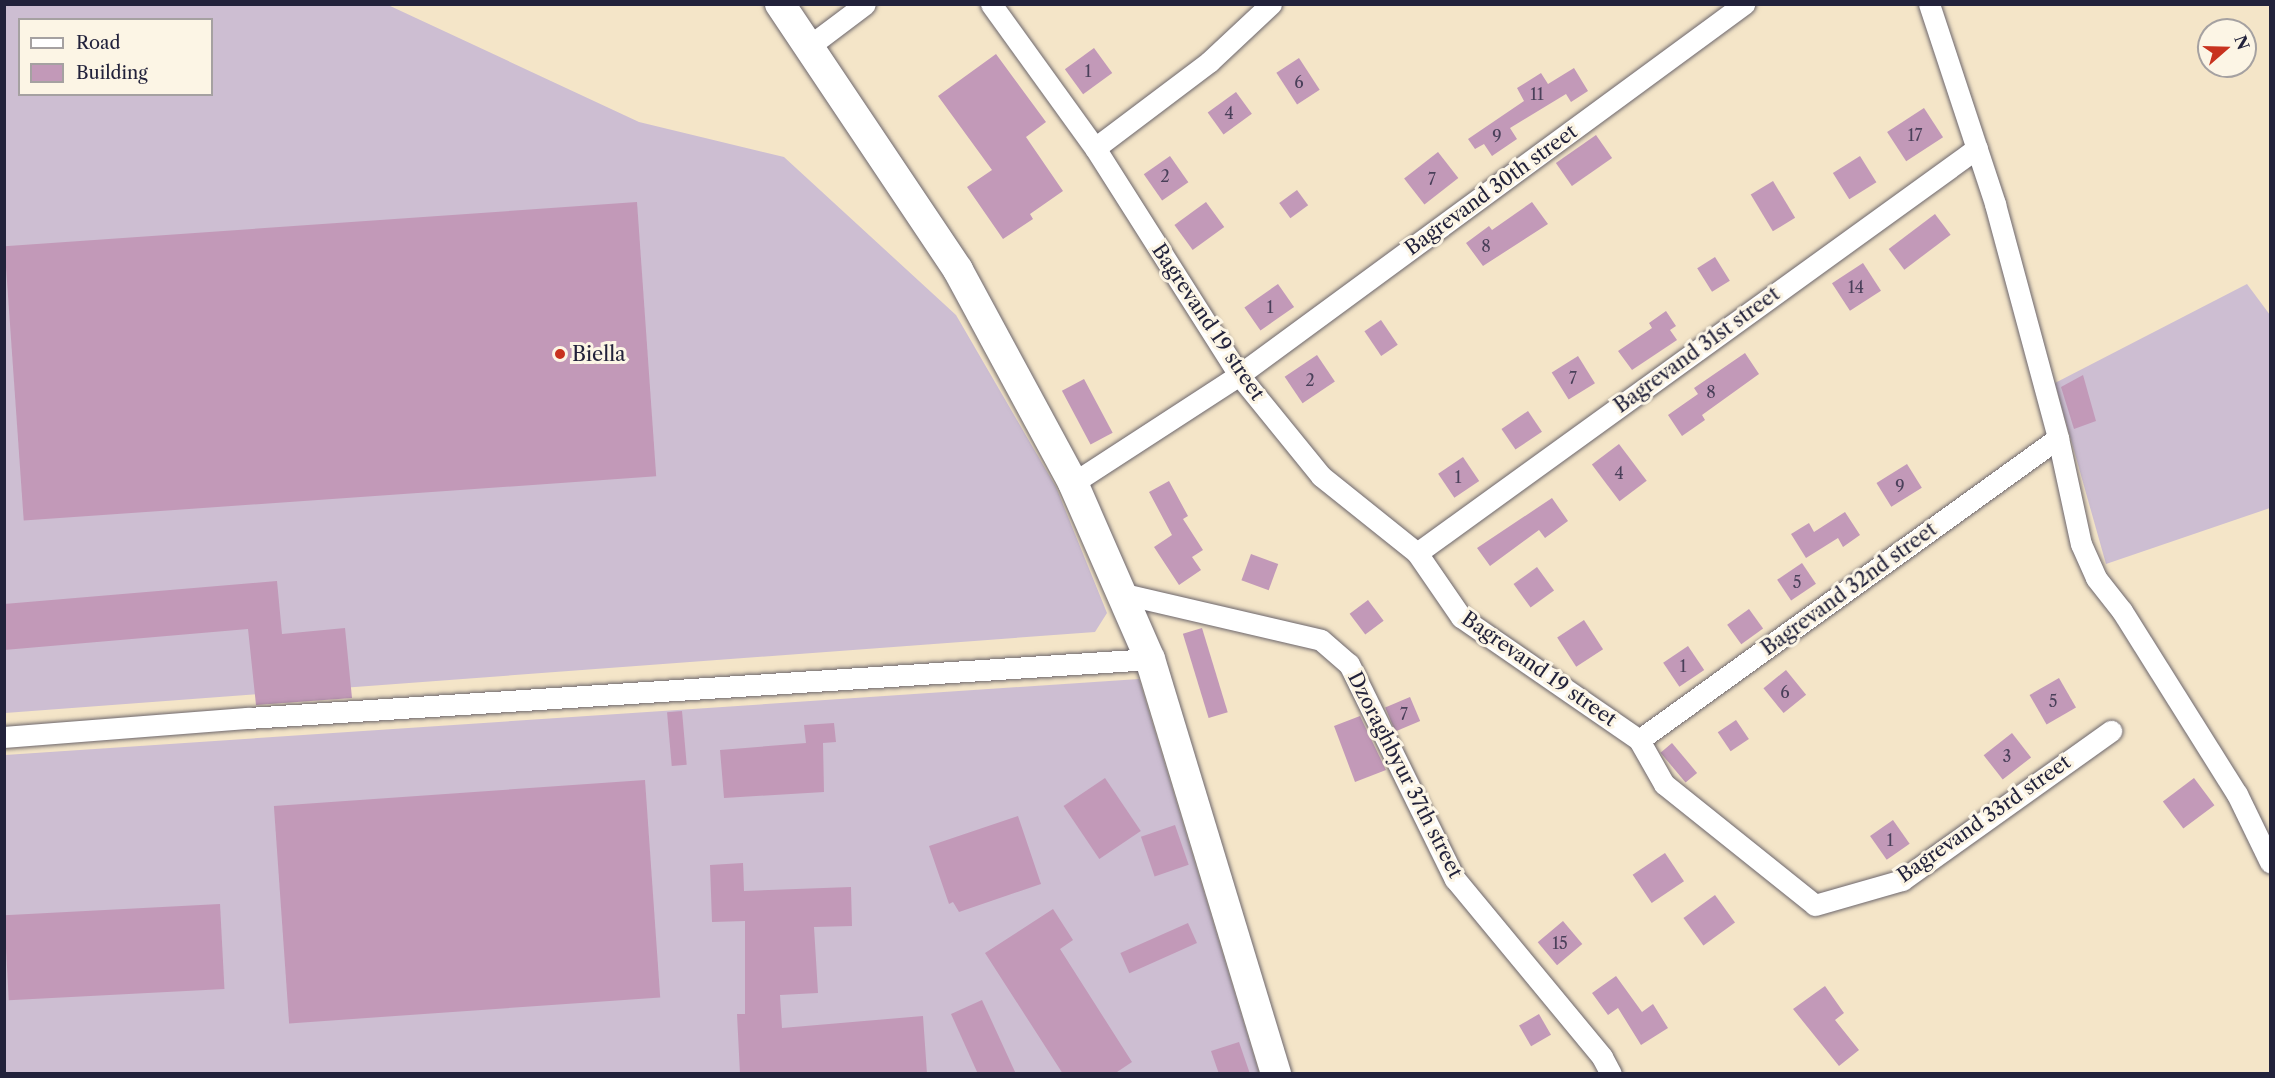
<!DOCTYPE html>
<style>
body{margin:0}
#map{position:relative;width:2275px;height:1078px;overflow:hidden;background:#f4e5c8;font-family:"Libre Caslon Text",serif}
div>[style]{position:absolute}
.industrial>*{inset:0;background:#cdbed2}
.building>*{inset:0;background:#c299b8;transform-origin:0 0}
.roads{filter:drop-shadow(0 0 2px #6c666c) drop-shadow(0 0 2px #6c666c)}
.street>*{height:21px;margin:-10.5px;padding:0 10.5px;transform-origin:10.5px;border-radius:10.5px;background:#fff}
.secondary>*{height:30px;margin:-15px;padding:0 15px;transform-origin:15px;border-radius:15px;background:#fff}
.dots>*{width:16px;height:16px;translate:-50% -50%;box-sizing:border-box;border:3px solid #fcf5e5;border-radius:50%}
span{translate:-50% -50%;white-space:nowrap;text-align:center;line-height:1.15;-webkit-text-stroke:6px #fcf5e5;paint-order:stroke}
.number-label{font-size:16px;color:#4a405a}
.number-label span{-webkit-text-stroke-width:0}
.street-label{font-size:20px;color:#22223b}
.poi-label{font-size:20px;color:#22223b}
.left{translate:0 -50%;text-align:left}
.frame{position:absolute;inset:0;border:6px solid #22223b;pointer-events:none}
.legend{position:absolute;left:18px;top:18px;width:195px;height:78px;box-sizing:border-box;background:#fcf5e5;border:2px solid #a5a1a1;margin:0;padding:8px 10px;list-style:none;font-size:18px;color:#22223b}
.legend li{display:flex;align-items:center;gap:12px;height:30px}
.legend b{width:30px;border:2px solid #a5a1a1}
.north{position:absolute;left:2197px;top:18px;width:60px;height:60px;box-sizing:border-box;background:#fcf5e5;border:2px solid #a5a1a1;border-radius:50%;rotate:70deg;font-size:16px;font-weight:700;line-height:24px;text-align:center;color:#22223b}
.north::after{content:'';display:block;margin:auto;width:21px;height:27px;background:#c8321e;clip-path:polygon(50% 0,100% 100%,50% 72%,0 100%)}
</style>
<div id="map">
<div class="industrial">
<div style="clip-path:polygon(evenodd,5px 5px,388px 5px,639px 122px,784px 157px,956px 315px,1056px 487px,1107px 613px,1095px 632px,5px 713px,5px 5px,20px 20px,212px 20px,212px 94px,20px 94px,20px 20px)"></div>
<div style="clip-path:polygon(2247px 284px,2270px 315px,2270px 508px,2106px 564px,2055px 383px)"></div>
<div style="clip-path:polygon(1139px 679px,1259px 1073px,5px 1074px,5px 755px)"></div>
</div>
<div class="building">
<div style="left:1094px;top:48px;width:31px;height:36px;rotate:54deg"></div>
<div style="clip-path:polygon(996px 54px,1046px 122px,1026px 137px,1063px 191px,1030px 214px,1033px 219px,1003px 239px,967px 187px,992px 170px,938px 96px)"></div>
<div style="left:1299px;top:58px;width:38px;height:27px;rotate:57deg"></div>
<div style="clip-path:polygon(1574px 68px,1588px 91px,1571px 102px,1566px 94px,1510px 128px,1517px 139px,1492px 156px,1484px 144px,1475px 149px,1468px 139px,1524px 101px,1517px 88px,1541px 73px,1548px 84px)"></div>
<div style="left:1236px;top:92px;width:27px;height:35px;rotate:54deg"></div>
<div style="left:1924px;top:108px;width:35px;height:44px;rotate:57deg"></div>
<div style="left:1596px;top:135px;width:28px;height:49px;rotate:55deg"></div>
<div style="left:1438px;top:152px;width:33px;height:43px;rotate:52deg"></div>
<div style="left:1170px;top:156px;width:32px;height:32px;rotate:55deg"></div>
<div style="left:1860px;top:156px;width:31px;height:32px;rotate:58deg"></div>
<div style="left:1773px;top:181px;width:43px;height:26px;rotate:59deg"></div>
<div style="left:1297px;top:190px;width:19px;height:22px;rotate:54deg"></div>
<div style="left:637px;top:202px;width:275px;height:634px;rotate:86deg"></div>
<div style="left:1206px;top:202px;width:31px;height:39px;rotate:54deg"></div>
<div style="clip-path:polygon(1532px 202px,1548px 224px,1483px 266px,1466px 243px,1489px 226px,1492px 230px)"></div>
<div style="left:1935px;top:214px;width:26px;height:58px;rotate:53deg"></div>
<div style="left:1715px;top:257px;width:28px;height:21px;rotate:58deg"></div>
<div style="left:1863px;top:263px;width:33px;height:37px;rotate:57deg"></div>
<div style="left:1278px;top:284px;width:28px;height:41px;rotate:55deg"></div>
<div style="clip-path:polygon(1666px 311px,1676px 326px,1670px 330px,1677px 340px,1632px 370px,1618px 351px,1652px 328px,1649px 323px)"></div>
<div style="left:1381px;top:320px;width:30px;height:20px;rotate:56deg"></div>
<div style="clip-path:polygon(1745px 353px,1759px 374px,1702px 415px,1705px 420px,1682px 436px,1668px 415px,1698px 394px,1694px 388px)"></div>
<div style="left:1317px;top:355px;width:32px;height:39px;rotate:56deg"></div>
<div style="left:1578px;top:356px;width:32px;height:31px;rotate:58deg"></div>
<div style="clip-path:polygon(2083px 375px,2096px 421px,2074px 429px,2061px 387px)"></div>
<div style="left:1084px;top:379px;width:61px;height:25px;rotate:62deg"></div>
<div style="left:1528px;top:411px;width:25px;height:32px;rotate:56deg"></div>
<div style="left:1619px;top:444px;width:46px;height:34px;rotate:53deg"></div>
<div style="left:1463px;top:457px;width:29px;height:30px;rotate:56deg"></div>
<div style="left:1907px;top:464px;width:28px;height:36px;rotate:58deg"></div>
<div style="clip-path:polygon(1169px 481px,1188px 516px,1183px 519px,1203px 550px,1192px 557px,1201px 570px,1179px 585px,1154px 547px,1172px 535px,1149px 492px)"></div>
<div style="clip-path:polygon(1552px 498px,1568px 521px,1545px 538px,1539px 530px,1490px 566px,1477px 548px)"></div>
<div style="clip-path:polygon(1845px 512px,1860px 535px,1843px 547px,1838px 538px,1806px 558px,1791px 534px,1809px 523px,1814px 532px)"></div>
<div style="left:1251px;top:554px;width:29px;height:28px;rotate:20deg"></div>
<div style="left:1802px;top:563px;width:25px;height:30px;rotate:56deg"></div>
<div style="left:1537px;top:567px;width:29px;height:29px;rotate:54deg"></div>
<div style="clip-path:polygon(277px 581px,282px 634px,345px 628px,352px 698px,256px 705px,248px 629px,4px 650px,4px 604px)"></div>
<div style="left:1368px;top:600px;width:26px;height:23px;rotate:53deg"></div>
<div style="left:1749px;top:609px;width:24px;height:27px;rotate:54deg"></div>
<div style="left:1584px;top:620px;width:35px;height:32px;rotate:57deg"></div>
<div style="left:1202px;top:628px;width:88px;height:20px;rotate:73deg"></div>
<div style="left:1688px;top:646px;width:29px;height:30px;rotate:56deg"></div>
<div style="left:1786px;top:670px;width:32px;height:29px;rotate:51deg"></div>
<div style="left:2059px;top:678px;width:34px;height:34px;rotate:60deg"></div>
<div style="left:1410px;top:697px;width:26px;height:27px;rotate:67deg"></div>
<div style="left:682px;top:711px;width:54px;height:15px;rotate:85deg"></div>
<div style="clip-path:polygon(1360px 716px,1386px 770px,1355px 782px,1334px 726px)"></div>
<div style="left:1736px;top:720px;width:23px;height:22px;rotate:56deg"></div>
<div style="clip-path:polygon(834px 723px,836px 742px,823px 743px,824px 792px,724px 798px,720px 750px,806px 743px,804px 725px)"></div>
<div style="left:2012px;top:733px;width:31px;height:36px;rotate:52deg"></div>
<div style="left:1672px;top:743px;width:39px;height:15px;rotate:50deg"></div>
<div style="left:1105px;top:778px;width:64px;height:50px;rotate:56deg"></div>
<div style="left:2194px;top:778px;width:34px;height:39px;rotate:53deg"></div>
<div style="left:645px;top:780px;width:218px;height:372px;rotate:86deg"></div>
<div style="clip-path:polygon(1018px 816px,1041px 884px,959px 912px,953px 902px,949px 904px,929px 846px)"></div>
<div style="left:1893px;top:820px;width:29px;height:28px;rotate:55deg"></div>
<div style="left:1175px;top:825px;width:42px;height:36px;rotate:71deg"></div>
<div style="left:1665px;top:853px;width:34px;height:39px;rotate:56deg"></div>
<div style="clip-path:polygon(743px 863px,744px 891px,851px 887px,852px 926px,814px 927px,818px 993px,780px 995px,782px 1028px,923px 1016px,927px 1074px,740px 1074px,737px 1014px,745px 1014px,745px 921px,712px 922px,710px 865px)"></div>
<div style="left:1715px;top:895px;width:34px;height:39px;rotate:54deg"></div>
<div style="left:220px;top:904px;width:85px;height:216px;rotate:87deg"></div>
<div style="clip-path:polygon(1053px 909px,1073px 940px,1060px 949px,1132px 1062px,1114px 1074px,1063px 1074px,985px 953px)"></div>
<div style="left:1563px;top:921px;width:30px;height:33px;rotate:50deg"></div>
<div style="left:1188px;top:923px;width:22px;height:74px;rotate:66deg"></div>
<div style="clip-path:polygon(1616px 976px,1642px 1012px,1653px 1004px,1668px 1028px,1641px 1045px,1618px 1008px,1608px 1015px,1592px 993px)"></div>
<div style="clip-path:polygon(1825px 986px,1844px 1013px,1835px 1020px,1859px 1050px,1839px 1066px,1793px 1009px)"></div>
<div style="clip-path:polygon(982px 1000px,1016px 1074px,978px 1074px,951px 1014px)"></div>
<div style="left:1539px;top:1014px;width:24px;height:23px;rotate:60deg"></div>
<div style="clip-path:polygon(1239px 1042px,1250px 1074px,1219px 1074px,1211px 1051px)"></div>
</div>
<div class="roads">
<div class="street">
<div style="left:991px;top:4px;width:178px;rotate:54.2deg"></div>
<div style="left:1095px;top:148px;width:269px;rotate:57.6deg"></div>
<div style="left:1239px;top:375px;width:130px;rotate:50.9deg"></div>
<div style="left:1321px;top:476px;width:123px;rotate:38.7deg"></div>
<div style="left:1417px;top:553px;width:78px;rotate:55.5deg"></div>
<div style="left:1461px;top:617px;width:216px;rotate:34.6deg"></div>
<div style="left:1639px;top:740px;width:51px;rotate:60.4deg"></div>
<div style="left:1664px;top:784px;width:193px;rotate:38.7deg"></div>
<div style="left:1815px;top:905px;width:91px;rotate:-16deg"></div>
<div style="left:1902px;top:880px;width:257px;rotate:-35.5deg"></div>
<div style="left:1929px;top:4px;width:211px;rotate:71.7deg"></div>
<div style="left:1995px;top:204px;width:242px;rotate:74.9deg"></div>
<div style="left:2058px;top:438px;width:108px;rotate:77.8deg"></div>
<div style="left:2081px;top:544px;width:37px;rotate:66deg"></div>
<div style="left:2096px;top:578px;width:42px;rotate:51.8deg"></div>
<div style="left:2122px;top:611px;width:216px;rotate:57.9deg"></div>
<div style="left:2237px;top:794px;width:76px;rotate:64.1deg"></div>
<div style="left:808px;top:47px;width:71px;rotate:-37deg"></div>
<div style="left:1095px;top:148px;width:143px;rotate:-37deg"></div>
<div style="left:1209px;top:62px;width:85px;rotate:-43.1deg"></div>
<div style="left:1073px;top:483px;width:198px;rotate:-33deg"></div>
<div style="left:1239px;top:375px;width:627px;rotate:-36.3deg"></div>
<div style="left:1417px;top:553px;width:691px;rotate:-35.87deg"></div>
<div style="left:1124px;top:594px;width:202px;rotate:13.1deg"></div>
<div style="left:1321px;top:640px;width:37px;rotate:41deg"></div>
<div style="left:1349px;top:664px;width:240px;rotate:63.8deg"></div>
<div style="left:1455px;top:879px;width:231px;rotate:50.4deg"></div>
<div style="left:1602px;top:1057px;width:19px;rotate:62deg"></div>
<div style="left:4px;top:737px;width:245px;rotate:-4.5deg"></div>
<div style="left:248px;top:718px;width:904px;rotate:-3.74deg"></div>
<div style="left:1639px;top:740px;width:516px;rotate:-35.78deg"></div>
</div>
<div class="secondary">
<div style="left:780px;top:4px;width:320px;rotate:56.2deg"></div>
<div style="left:958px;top:270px;width:242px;rotate:61.6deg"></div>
<div style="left:1073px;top:483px;width:192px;rotate:66.4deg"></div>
<div style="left:1150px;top:659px;width:434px;rotate:73.1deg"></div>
</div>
</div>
<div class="dots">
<div style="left:560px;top:354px;background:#c8321e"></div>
</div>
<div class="number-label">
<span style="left:1088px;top:71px">1</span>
<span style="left:1299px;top:82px">6</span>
<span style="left:1537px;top:94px">11</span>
<span style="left:1229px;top:113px">4</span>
<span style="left:1915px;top:135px">17</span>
<span style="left:1497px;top:136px">9</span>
<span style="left:1165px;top:176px">2</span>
<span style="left:1432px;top:179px">7</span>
<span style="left:1486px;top:246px">8</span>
<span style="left:1856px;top:287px">14</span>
<span style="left:1270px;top:307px">1</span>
<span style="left:1573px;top:378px">7</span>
<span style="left:1310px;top:380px">2</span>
<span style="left:1711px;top:392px">8</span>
<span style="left:1619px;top:473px">4</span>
<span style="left:1458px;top:477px">1</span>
<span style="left:1900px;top:486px">9</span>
<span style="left:1797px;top:582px">5</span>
<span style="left:1683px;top:666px">1</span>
<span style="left:1785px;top:692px">6</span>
<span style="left:2053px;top:701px">5</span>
<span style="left:1404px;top:714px">7</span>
<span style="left:2007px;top:756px">3</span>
<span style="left:1890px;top:840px">1</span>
<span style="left:1560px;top:943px">15</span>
</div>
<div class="street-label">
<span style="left:1491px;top:190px;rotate:-36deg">Bagrevand 30th street</span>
<span style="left:1208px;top:322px;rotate:56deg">Bagrevand 19 street</span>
<span style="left:1697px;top:350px;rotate:-36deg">Bagrevand 31st street</span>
<span style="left:1849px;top:589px;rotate:-36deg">Bagrevand 32nd street</span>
<span style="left:1539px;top:669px;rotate:35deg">Bagrevand 19 street</span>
<span style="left:1405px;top:775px;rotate:63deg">Dzoraghbyur 37th street</span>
<span style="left:1984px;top:819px;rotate:-35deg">Bagrevand 33rd street</span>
</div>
<div class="poi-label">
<span class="left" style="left:572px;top:354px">Biella</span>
</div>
<div class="frame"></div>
<ul class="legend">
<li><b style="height:8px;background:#fff"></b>Road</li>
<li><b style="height:16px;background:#c299b8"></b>Building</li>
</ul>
<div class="north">N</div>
</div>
